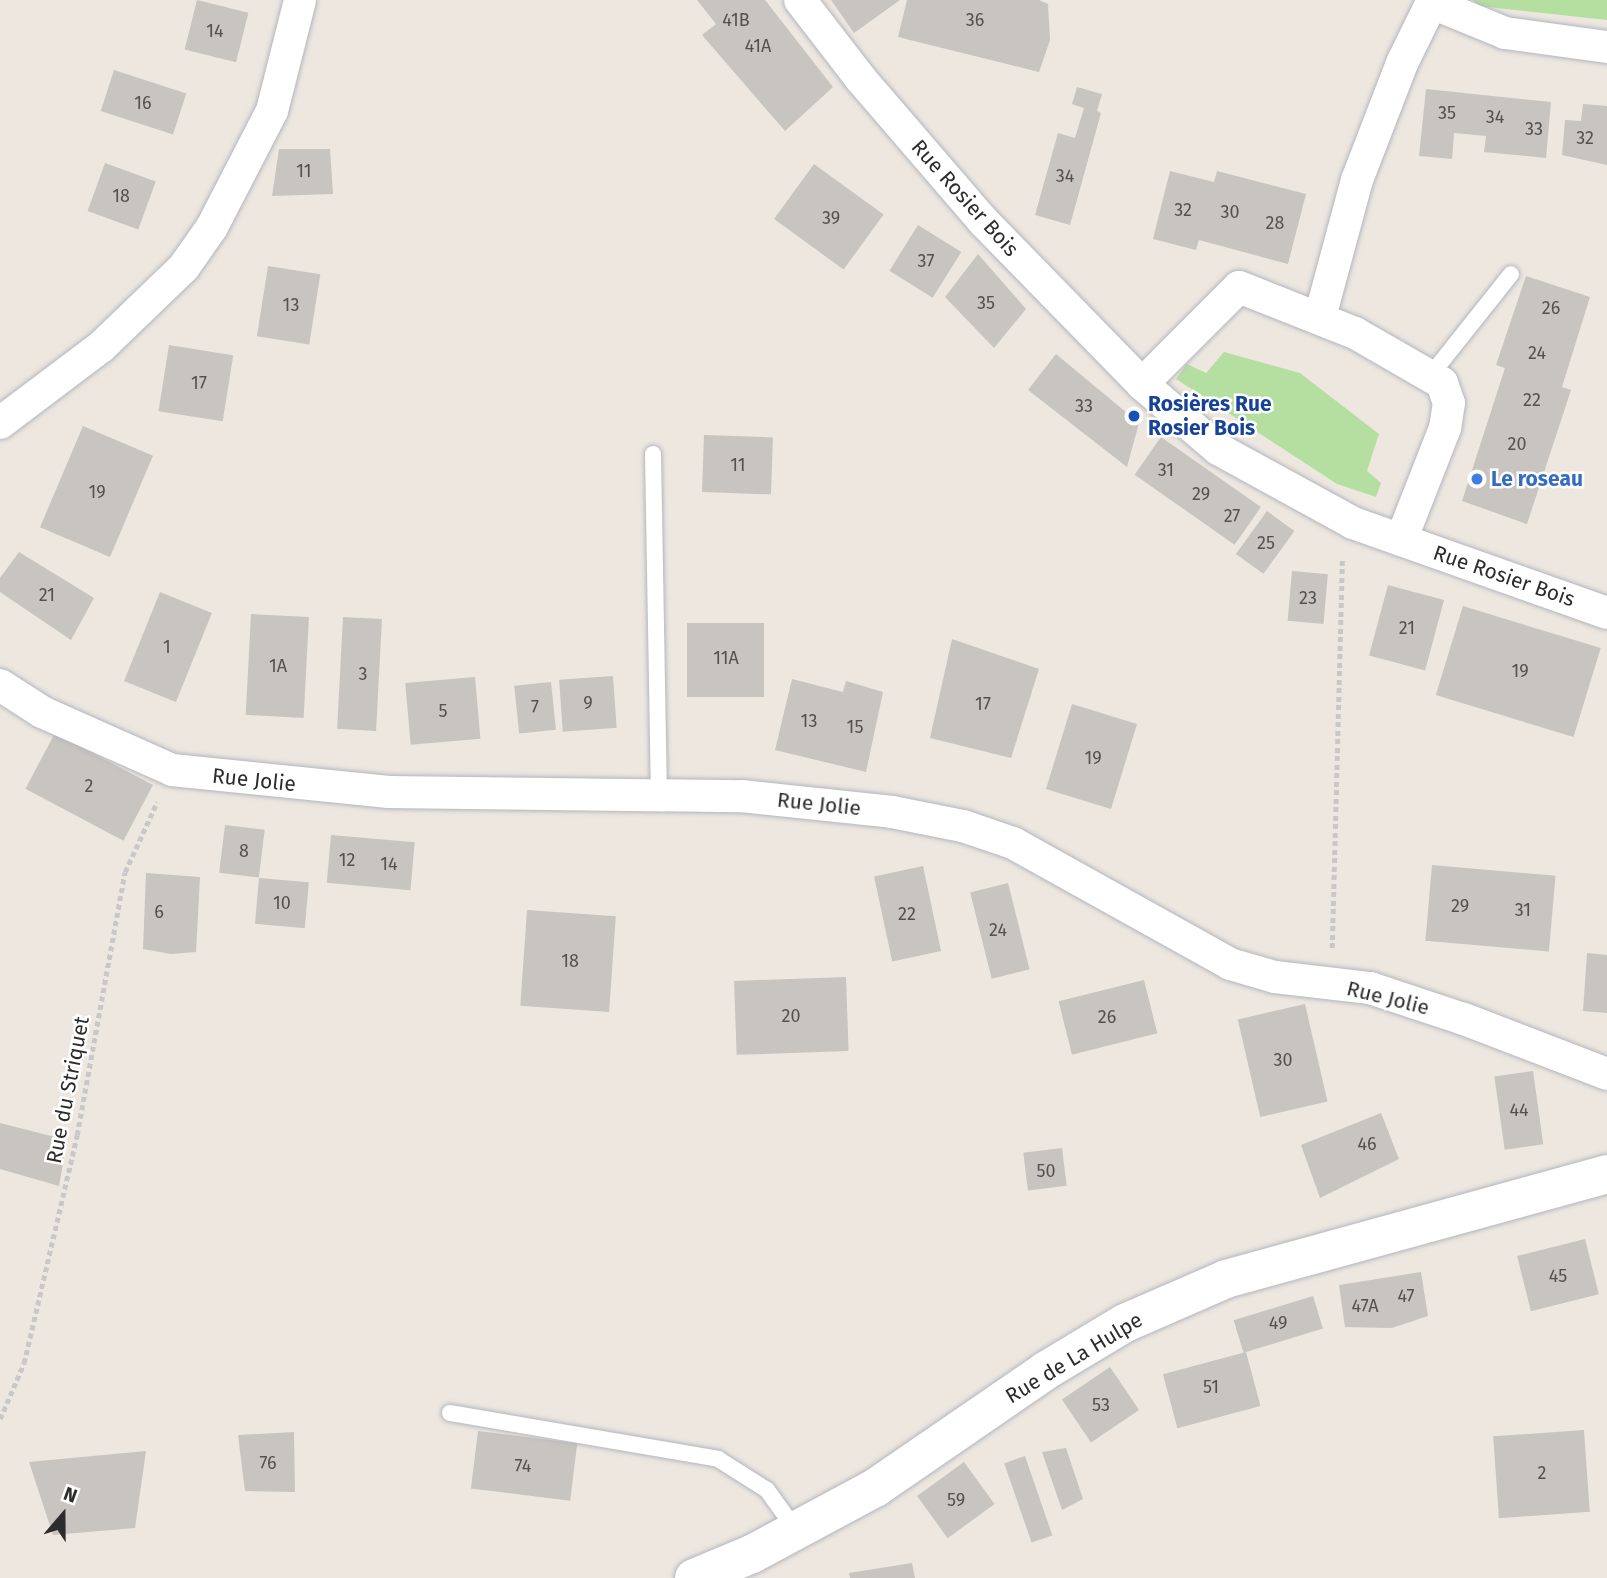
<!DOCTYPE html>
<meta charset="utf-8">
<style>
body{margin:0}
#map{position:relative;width:1607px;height:1578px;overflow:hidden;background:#ede7e0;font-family:"Fira Sans",sans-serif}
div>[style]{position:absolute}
.green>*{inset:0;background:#b5dfa1}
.building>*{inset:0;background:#c8c4bf;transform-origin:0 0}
.path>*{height:4.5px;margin-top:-2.25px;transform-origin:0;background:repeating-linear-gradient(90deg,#c8c8c8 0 5px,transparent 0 8.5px)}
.roads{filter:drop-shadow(0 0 2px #b3b6be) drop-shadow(0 0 2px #b3b6be)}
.lane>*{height:16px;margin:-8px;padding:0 8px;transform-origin:8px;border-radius:8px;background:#fff}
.street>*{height:32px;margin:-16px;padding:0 16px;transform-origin:16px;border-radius:16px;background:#fff}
.secondary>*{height:38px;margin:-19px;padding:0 19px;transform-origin:19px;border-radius:19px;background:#fff}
.dots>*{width:19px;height:19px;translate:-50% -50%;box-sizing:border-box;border:4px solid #fff;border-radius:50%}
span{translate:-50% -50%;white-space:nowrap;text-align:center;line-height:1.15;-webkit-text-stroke:5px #fff;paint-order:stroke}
.number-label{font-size:18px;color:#535251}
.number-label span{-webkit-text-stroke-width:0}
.street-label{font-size:21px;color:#2c2c2c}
.transit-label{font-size:21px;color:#164399;font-weight:700}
.left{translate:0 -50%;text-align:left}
.shop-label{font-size:21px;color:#366cbe;font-weight:700}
.north{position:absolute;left:28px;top:1480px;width:70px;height:70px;-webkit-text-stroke:5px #fff;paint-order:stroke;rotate:20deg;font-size:19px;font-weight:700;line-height:28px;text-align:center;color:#2c2c2c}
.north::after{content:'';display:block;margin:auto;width:24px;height:32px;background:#2c2c2c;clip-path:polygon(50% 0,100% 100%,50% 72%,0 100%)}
</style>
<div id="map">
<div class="green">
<div style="clip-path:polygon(1473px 0,1607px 0,1607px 20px,1478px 6px)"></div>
<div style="clip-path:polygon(1224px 352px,1300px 373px,1379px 434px,1367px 471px,1381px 483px,1376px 497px,1337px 484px,1176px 379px,1187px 364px,1206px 373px)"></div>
</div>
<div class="building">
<div style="left:197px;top:0;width:53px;height:51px;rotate:14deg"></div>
<div style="clip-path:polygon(697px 0,765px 0,833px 87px,785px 131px,702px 35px,716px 24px)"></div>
<div style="clip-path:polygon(831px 0,900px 0,854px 33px)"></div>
<div style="clip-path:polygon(907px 0,1039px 0,1048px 4px,1050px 40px,1039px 72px,898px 37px)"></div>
<div style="left:114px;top:70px;width:76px;height:43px;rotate:18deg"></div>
<div style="clip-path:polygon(1077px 87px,1102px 94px,1097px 111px,1101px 113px,1070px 225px,1035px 215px,1058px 133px,1075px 138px,1084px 108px,1072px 104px)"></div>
<div style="clip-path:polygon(1426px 89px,1551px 102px,1546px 158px,1484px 152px,1486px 136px,1454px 133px,1452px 159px,1419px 156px)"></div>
<div style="clip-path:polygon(1583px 104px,1607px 106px,1607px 165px,1562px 155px,1565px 120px,1581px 121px)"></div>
<div style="clip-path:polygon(279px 149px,330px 149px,333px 194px,272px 196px)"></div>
<div style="left:105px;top:163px;width:54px;height:51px;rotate:20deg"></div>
<div style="left:814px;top:164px;width:86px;height:68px;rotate:36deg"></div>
<div style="clip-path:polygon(1170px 171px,1214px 182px,1217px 171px,1306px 194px,1288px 264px,1199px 240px,1196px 250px,1153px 239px)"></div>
<div style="left:918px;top:225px;width:51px;height:54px;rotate:32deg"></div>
<div style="clip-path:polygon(978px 254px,1026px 309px,994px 348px,945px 297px)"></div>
<div style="left:268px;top:266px;width:53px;height:71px;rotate:9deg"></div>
<div style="clip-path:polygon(1526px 276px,1590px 297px,1562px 387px,1571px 390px,1527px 524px,1462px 501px,1505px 368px,1496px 365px)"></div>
<div style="left:169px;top:345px;width:65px;height:67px;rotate:9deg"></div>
<div style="clip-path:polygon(1056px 354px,1139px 423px,1127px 467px,1028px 390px)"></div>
<div style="left:83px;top:426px;width:76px;height:110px;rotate:23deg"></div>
<div style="left:704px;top:435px;width:69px;height:57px;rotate:2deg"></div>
<div style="left:1161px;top:437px;width:122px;height:46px;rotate:35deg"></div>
<div style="left:1267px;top:511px;width:34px;height:53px;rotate:36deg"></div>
<div style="clip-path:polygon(19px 552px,94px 598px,71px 640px,0 592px,0 578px)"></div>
<div style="left:1292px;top:571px;width:36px;height:50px;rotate:5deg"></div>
<div style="left:1388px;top:585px;width:58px;height:73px;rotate:15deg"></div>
<div style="left:160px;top:592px;width:56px;height:96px;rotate:22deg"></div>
<div style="left:1463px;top:606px;width:144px;height:93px;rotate:17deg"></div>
<div style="left:251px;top:614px;width:58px;height:101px;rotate:3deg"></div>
<div style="left:343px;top:617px;width:39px;height:112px;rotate:3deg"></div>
<div style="left:687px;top:623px;width:77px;height:74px"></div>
<div style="clip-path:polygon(952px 639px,1039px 669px,1011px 758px,930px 738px)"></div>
<div style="left:613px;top:676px;width:52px;height:54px;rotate:86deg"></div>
<div style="left:475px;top:677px;width:62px;height:70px;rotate:85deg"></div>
<div style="clip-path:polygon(792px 679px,843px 692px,846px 681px,883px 692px,866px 772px,775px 750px)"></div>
<div style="left:551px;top:682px;width:48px;height:37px;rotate:84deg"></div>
<div style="left:1072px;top:704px;width:68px;height:89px;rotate:17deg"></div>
<div style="left:55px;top:733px;width:111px;height:63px;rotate:28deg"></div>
<div style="left:225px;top:825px;width:40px;height:48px;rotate:7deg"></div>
<div style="left:331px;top:835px;width:84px;height:48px;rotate:5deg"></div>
<div style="left:1432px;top:865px;width:124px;height:76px;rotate:5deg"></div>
<div style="left:923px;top:866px;width:87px;height:50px;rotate:78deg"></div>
<div style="clip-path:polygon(146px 873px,200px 877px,196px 952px,171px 954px,143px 949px)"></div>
<div style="left:259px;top:878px;width:50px;height:46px;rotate:5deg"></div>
<div style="left:1008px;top:883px;width:89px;height:39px;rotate:76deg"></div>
<div style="left:527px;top:910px;width:89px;height:96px;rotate:4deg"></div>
<div style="clip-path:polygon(1587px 953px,1607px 955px,1607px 1013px,1583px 1011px)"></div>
<div style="left:846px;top:977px;width:74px;height:112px;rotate:88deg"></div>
<div style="left:1144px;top:980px;width:55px;height:88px;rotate:76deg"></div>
<div style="left:1305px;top:1004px;width:100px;height:69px;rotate:77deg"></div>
<div style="left:1533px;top:1071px;width:74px;height:39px;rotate:82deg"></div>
<div style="clip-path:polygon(1381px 1113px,1399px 1159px,1320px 1198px,1301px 1145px)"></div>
<div style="clip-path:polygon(0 1123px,67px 1140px,59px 1186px,0 1169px)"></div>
<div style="left:1062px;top:1148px;width:38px;height:39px;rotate:83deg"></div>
<div style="left:1585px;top:1239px;width:57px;height:70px;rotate:76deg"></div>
<div style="clip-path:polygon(1421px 1272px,1428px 1316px,1392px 1328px,1345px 1327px,1339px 1285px)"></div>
<div style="left:1313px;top:1296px;width:34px;height:83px;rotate:73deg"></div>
<div style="left:1246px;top:1352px;width:56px;height:86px;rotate:75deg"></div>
<div style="left:1110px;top:1367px;width:52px;height:58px;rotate:56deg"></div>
<div style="left:1584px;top:1430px;width:82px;height:91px;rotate:86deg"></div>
<div style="left:478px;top:1431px;width:100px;height:58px;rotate:7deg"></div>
<div style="clip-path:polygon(294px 1432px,295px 1492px,245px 1491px,238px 1435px)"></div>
<div style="clip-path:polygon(1066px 1448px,1083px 1499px,1062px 1510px,1042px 1452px)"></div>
<div style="clip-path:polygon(146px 1451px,135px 1528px,53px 1535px,29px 1462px)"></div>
<div style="left:1025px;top:1456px;width:84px;height:22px;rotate:71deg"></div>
<div style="left:964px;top:1462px;width:52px;height:58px;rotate:54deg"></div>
<div style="clip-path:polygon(912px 1563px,915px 1578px,850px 1578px,849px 1573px)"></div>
</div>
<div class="path">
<div style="left:1332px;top:948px;width:390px;rotate:-88.5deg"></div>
<div style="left:0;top:1419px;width:61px;rotate:-66.8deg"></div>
<div style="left:24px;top:1363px;width:234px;rotate:-76.9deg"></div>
<div style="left:77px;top:1135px;width:267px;rotate:-79.7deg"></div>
<div style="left:125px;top:872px;width:77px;rotate:-65.4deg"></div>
</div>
<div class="roads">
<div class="lane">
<div style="left:1430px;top:376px;width:130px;rotate:-51.5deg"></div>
<div style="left:653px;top:454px;width:339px;rotate:89deg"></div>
<div style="left:450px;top:1413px;width:272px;rotate:9.7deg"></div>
<div style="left:718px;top:1459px;width:58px;rotate:32.3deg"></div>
<div style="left:767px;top:1490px;width:49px;rotate:54.1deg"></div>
</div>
<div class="street">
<div style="left:800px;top:0;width:98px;rotate:52.4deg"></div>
<div style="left:860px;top:78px;width:189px;rotate:49.3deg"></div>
<div style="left:983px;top:221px;width:228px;rotate:45.7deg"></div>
<div style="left:1142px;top:384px;width:100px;rotate:40.5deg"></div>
<div style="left:1218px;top:449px;width:154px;rotate:28.7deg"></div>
<div style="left:1353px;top:523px;width:269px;rotate:19.5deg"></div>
<div style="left:1432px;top:3px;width:79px;rotate:22.3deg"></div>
<div style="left:1505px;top:33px;width:103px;rotate:7.8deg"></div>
<div style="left:1320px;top:317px;width:142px;rotate:-74.9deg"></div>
<div style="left:1357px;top:180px;width:128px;rotate:-68.9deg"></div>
<div style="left:1403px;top:61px;width:68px;rotate:-63.8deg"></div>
<div style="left:1142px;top:384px;width:137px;rotate:-45deg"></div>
<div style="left:1239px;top:287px;width:125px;rotate:21.6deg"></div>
<div style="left:1355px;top:333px;width:100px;rotate:29.9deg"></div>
<div style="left:1442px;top:383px;width:21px;rotate:71deg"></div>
<div style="left:1449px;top:403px;width:25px;rotate:99deg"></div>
<div style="left:1445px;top:428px;width:120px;rotate:111.4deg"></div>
<div style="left:0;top:423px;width:126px;rotate:-37deg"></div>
<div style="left:101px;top:347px;width:115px;rotate:-43.9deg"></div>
<div style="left:184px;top:267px;width:49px;rotate:-55deg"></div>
<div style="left:212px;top:227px;width:131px;rotate:-62.7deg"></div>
<div style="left:272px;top:111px;width:114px;rotate:-75.8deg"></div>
<div style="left:0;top:685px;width:50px;rotate:32.7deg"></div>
<div style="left:42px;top:712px;width:142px;rotate:24deg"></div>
<div style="left:172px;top:770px;width:218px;rotate:5.8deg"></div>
<div style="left:389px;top:792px;width:352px;rotate:0.7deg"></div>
<div style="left:741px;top:796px;width:152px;rotate:6deg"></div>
<div style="left:892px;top:812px;width:72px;rotate:11.2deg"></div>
<div style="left:963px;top:826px;width:53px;rotate:18.8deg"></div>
<div style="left:1013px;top:843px;width:248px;rotate:29.1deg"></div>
<div style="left:1230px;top:964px;width:47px;rotate:16.1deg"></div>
<div style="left:1275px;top:977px;width:96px;rotate:6.6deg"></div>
<div style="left:1370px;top:988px;width:99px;rotate:18.3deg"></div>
<div style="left:1464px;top:1019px;width:153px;rotate:21deg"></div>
</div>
<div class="secondary">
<div style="left:694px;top:1578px;width:63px;rotate:-22.5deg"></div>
<div style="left:752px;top:1554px;width:140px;rotate:-28.2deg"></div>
<div style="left:875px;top:1488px;width:206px;rotate:-34.5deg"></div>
<div style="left:1045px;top:1371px;width:93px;rotate:-31deg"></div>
<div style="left:1125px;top:1323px;width:110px;rotate:-23.5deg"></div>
<div style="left:1226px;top:1279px;width:395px;rotate:-15.4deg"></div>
</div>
</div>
<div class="dots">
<div style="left:1134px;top:416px;background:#1a4fb4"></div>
<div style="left:1477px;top:479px;background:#3f7fe0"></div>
</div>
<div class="number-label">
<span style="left:736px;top:20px">41B</span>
<span style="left:975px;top:20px">36</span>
<span style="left:215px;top:31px">14</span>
<span style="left:758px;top:46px">41A</span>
<span style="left:143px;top:103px">16</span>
<span style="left:1447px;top:113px">35</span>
<span style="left:1495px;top:117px">34</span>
<span style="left:1534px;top:129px">33</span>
<span style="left:1585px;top:138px">32</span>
<span style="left:304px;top:171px">11</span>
<span style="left:1065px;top:176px">34</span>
<span style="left:121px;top:196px">18</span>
<span style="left:1183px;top:210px">32</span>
<span style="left:1230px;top:212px">30</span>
<span style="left:831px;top:218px">39</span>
<span style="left:1275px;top:223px">28</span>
<span style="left:926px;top:261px">37</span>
<span style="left:986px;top:303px">35</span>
<span style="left:291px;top:305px">13</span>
<span style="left:1551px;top:308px">26</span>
<span style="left:1537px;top:353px">24</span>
<span style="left:199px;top:383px">17</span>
<span style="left:1532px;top:400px">22</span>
<span style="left:1084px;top:406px">33</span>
<span style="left:1517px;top:444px">20</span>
<span style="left:738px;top:465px">11</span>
<span style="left:1166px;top:470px">31</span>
<span style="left:97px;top:492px">19</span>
<span style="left:1201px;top:494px">29</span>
<span style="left:1232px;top:516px">27</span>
<span style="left:1266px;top:543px">25</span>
<span style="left:47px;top:595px">21</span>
<span style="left:1308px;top:598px">23</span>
<span style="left:1407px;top:628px">21</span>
<span style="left:167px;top:647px">1</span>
<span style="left:726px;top:658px">11A</span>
<span style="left:278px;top:666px">1A</span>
<span style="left:1520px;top:671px">19</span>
<span style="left:363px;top:674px">3</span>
<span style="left:588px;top:703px">9</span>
<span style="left:983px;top:704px">17</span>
<span style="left:535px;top:707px">7</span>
<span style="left:443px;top:711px">5</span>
<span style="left:809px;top:721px">13</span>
<span style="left:855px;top:727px">15</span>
<span style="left:1093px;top:758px">19</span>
<span style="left:89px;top:786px">2</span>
<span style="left:244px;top:851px">8</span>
<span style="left:347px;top:860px">12</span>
<span style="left:389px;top:864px">14</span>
<span style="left:282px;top:903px">10</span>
<span style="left:1460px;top:906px">29</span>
<span style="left:1523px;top:910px">31</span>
<span style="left:159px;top:912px">6</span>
<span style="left:907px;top:914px">22</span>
<span style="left:998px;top:930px">24</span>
<span style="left:570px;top:961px">18</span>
<span style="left:791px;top:1016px">20</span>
<span style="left:1107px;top:1017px">26</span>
<span style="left:1283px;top:1060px">30</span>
<span style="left:1519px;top:1110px">44</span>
<span style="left:1367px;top:1144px">46</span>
<span style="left:1046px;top:1171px">50</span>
<span style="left:1558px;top:1276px">45</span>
<span style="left:1406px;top:1296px">47</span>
<span style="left:1365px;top:1306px">47A</span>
<span style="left:1278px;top:1323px">49</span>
<span style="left:1211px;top:1387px">51</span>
<span style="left:1101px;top:1405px">53</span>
<span style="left:268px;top:1463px">76</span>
<span style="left:523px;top:1466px">74</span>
<span style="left:1542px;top:1473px">2</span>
<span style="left:956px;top:1500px">59</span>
</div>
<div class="street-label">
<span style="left:965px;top:198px;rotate:48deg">Rue Rosier Bois</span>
<span style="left:1504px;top:576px;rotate:19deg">Rue Rosier Bois</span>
<span style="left:254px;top:780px;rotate:6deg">Rue Jolie</span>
<span style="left:819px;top:804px;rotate:6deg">Rue Jolie</span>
<span style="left:1388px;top:998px;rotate:14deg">Rue Jolie</span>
<span style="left:68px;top:1090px;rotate:-79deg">Rue du Striquet</span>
<span style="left:1074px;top:1358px;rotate:-31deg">Rue de La Hulpe</span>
</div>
<div class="transit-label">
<span class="left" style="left:1148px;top:416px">Rosières Rue<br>Rosier Bois</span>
</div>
<div class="shop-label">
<span class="left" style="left:1491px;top:479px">Le roseau</span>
</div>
<div class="north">N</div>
</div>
